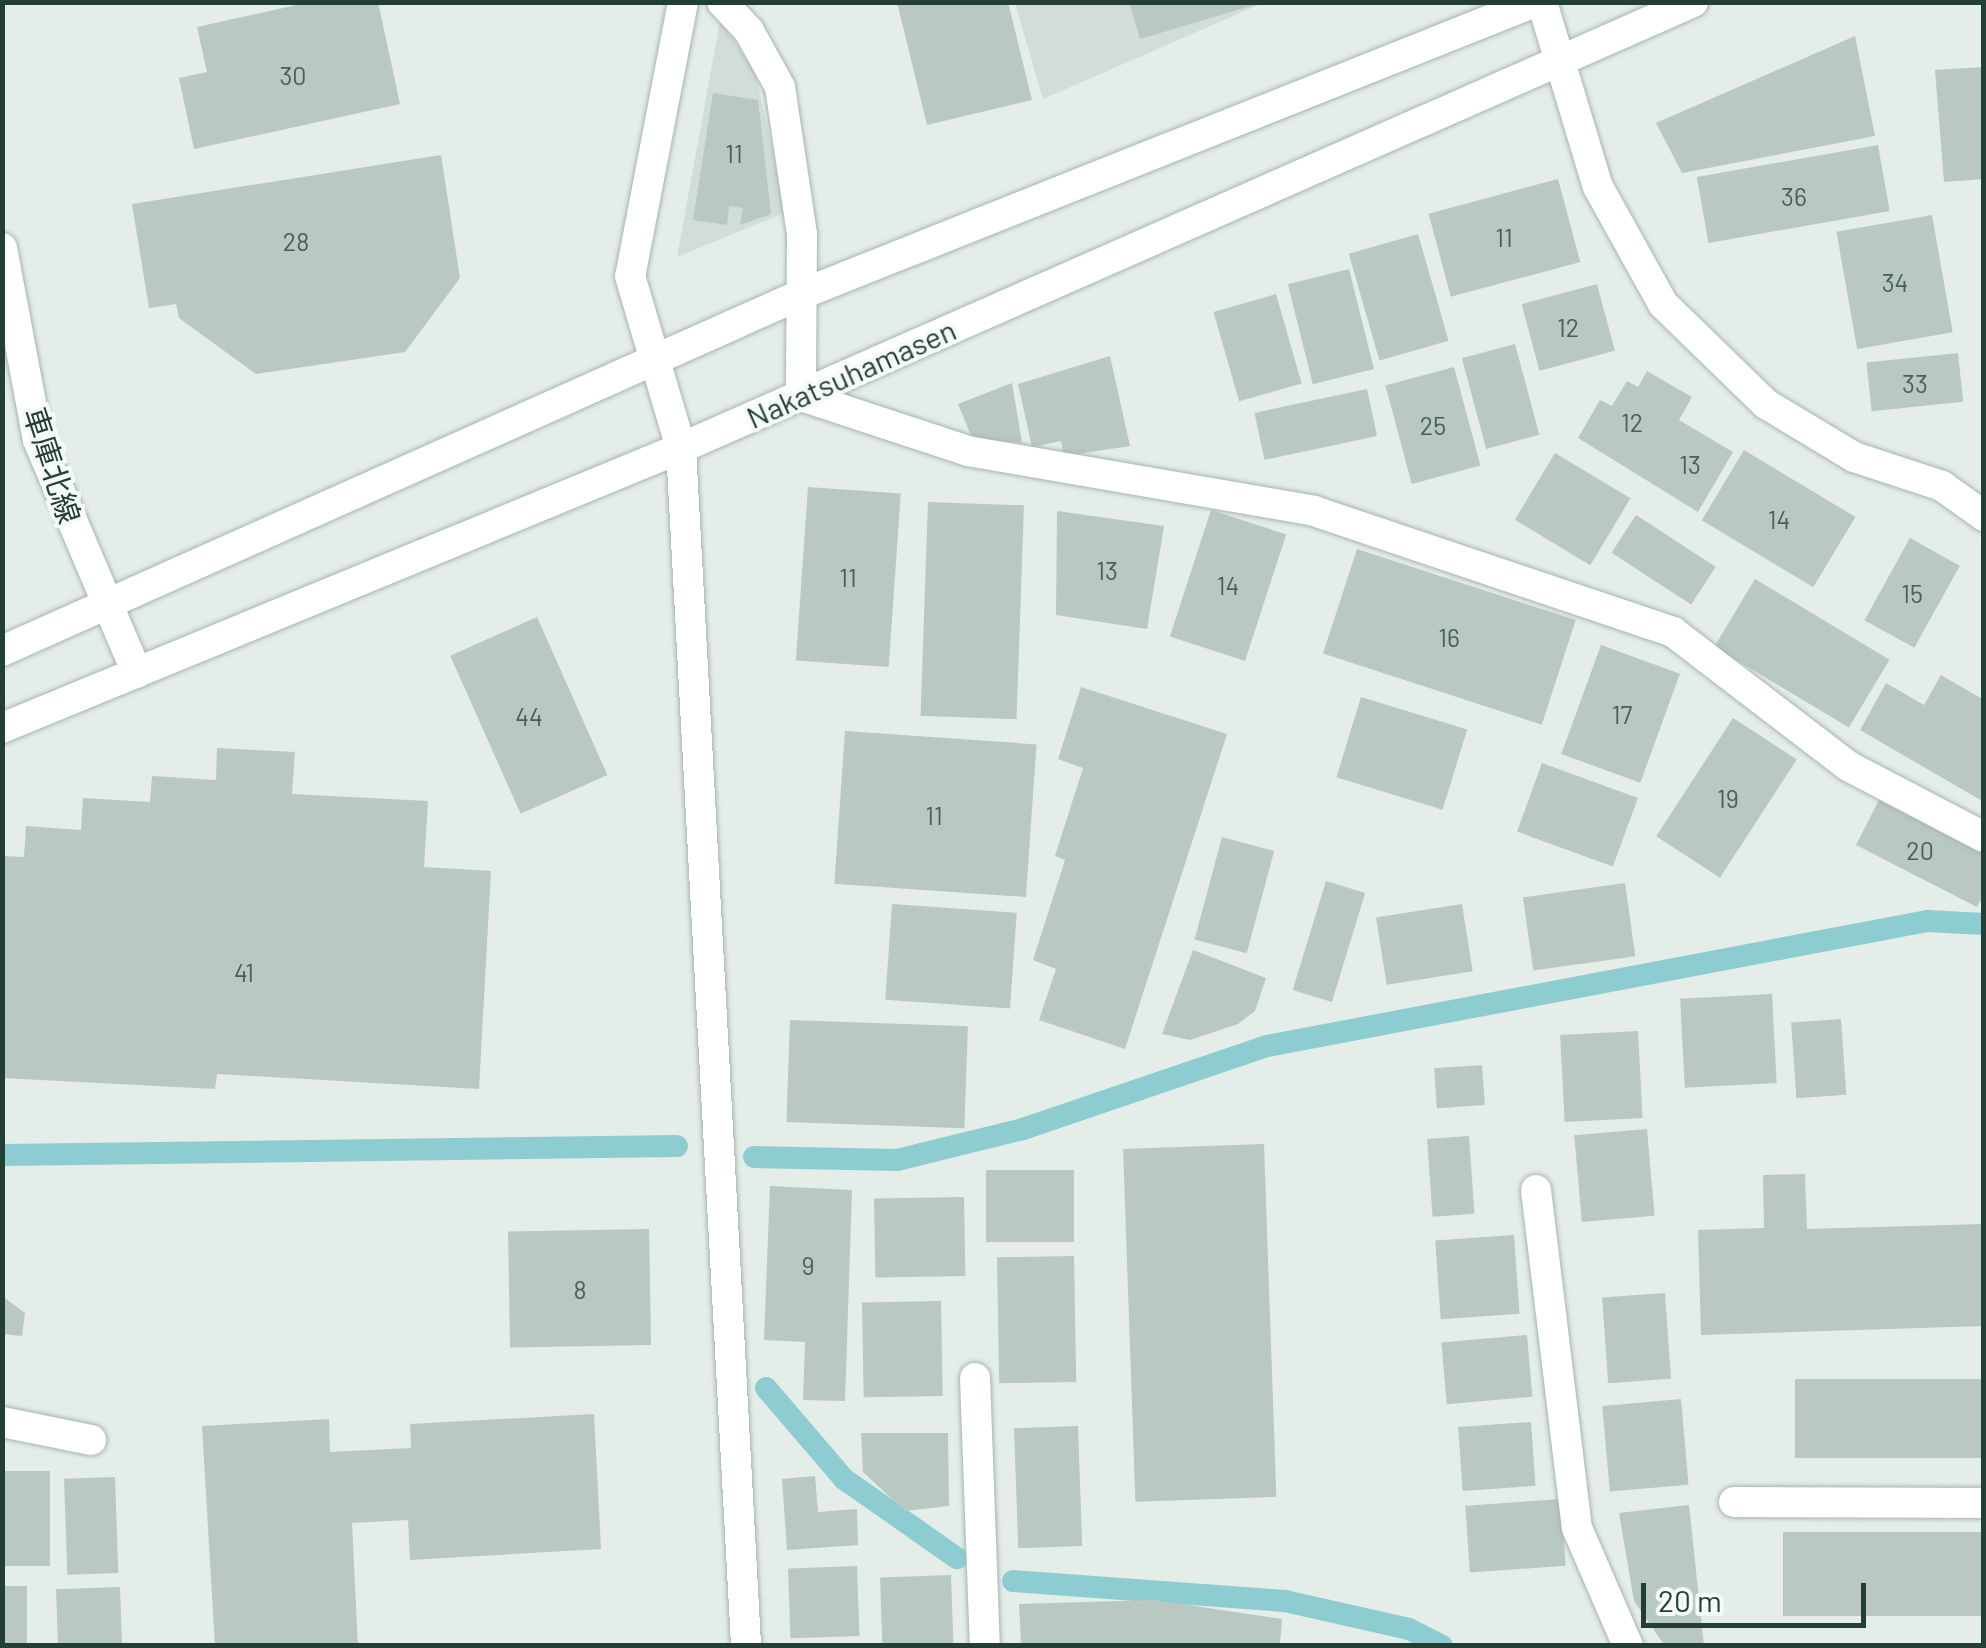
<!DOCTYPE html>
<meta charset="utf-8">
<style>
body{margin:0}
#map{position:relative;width:1986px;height:1648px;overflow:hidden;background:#e4ede8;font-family:Barlow,"Noto Sans JP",sans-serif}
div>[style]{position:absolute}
.built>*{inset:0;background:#d2ddd7}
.stream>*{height:22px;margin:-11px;padding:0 11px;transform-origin:11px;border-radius:11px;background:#8dcdd1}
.building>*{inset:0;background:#b9c8c1;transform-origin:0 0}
.roads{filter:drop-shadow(0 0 2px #a6b5af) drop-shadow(0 0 2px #a6b5af)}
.service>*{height:30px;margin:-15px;padding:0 15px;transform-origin:15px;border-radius:15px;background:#fff}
.minor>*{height:30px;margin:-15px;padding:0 15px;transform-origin:15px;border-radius:15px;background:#fff}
.tertiary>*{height:30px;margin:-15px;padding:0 15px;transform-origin:15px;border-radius:15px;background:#fff}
span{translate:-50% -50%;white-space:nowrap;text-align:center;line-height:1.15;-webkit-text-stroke:8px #f5faf7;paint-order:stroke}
.number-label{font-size:25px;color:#486158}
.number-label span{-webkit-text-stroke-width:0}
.street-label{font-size:30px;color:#233f35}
.frame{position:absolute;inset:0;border:5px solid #233f35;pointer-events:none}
.scale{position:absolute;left:1641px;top:1583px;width:225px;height:45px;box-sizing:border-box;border:5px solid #233f35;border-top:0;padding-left:12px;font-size:30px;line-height:35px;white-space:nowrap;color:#233f35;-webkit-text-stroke:8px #f5faf7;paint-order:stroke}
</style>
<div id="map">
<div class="built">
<div style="clip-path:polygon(1265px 2px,1043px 99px,1015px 3px)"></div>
<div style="clip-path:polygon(720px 21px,755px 72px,786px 212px,677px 257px)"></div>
</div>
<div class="stream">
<div style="left:2px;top:1155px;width:675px;rotate:-0.76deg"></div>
<div style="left:754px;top:1157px;width:143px;rotate:1.2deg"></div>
<div style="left:897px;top:1160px;width:130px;rotate:-13.8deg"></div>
<div style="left:1023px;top:1129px;width:258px;rotate:-18.8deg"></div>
<div style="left:1267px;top:1046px;width:672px;rotate:-10.72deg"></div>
<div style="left:1927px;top:921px;width:57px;rotate:3deg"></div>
<div style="left:766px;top:1388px;width:120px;rotate:49.4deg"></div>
<div style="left:844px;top:1479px;width:138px;rotate:35deg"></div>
<div style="left:1013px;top:1581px;width:273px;rotate:4.2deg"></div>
<div style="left:1285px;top:1601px;width:127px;rotate:12.7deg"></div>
<div style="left:1409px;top:1629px;width:37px;rotate:27deg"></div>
</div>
<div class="building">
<div style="clip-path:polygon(310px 2px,378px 2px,400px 104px,194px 149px,179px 78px,207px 72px,197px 27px)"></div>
<div style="clip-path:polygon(897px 2px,1008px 2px,1032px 100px,927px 125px)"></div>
<div style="clip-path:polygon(1129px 2px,1261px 2px,1261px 3px,1140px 39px)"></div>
<div style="clip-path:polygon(1855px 36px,1875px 136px,1682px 173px,1656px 123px)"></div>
<div style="clip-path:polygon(1984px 67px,1984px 179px,1944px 182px,1935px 70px)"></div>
<div style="clip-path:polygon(713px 93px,758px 100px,771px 214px,740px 225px,743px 208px,729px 206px,727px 225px,693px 220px)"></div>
<div style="left:1878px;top:145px;width:67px;height:184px;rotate:80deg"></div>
<div style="clip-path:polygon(441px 155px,460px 278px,405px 352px,256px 374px,179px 318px,176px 304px,149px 308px,132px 204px)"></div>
<div style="left:1558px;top:179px;width:86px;height:134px;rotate:75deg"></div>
<div style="left:1932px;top:215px;width:119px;height:97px;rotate:80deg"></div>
<div style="left:1418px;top:234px;width:111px;height:72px;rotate:74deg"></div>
<div style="left:1349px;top:269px;width:103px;height:63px;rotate:76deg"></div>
<div style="left:1597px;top:284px;width:69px;height:78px;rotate:75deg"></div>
<div style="left:1276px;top:294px;width:93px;height:65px;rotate:74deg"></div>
<div style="left:1515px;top:344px;width:94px;height:55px;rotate:75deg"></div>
<div style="left:1958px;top:353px;width:49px;height:92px;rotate:84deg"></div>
<div style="clip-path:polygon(1110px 356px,1130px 446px,1064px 456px,1061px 441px,1032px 447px,1018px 384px)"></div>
<div style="left:1454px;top:367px;width:102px;height:71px;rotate:75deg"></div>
<div style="clip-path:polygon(1647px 371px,1692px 397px,1679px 420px,1733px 452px,1698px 512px,1578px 438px,1600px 400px,1612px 406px,1627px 381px,1638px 387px)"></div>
<div style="clip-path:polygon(1012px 383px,1022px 443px,972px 438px,958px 404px)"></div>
<div style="left:1367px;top:389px;width:48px;height:115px;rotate:78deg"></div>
<div style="left:1744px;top:450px;width:130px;height:82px;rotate:31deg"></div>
<div style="left:1555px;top:453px;width:88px;height:78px;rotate:31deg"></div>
<div style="left:808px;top:487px;width:93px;height:174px;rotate:4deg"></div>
<div style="left:928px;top:502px;width:96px;height:214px;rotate:2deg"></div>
<div style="left:1211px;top:510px;width:79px;height:133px;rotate:18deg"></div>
<div style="clip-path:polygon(1057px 511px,1164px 526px,1147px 629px,1056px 615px)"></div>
<div style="left:1636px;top:515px;width:95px;height:45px;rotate:33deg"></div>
<div style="left:1910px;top:538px;width:57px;height:94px;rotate:29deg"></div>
<div style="left:1357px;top:549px;width:230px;height:110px;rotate:18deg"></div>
<div style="left:1755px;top:579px;width:157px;height:79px;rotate:31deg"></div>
<div style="left:537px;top:617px;width:173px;height:95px;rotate:66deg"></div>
<div style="left:1601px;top:645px;width:84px;height:116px;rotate:20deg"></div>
<div style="clip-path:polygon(1941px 675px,1984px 700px,1984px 802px,1860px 730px,1886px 683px,1924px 705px)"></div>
<div style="clip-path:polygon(1081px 687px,1227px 734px,1125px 1049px,1039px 1020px,1056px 969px,1033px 960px,1065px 860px,1055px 856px,1083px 768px,1058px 759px)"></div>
<div style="left:1361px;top:697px;width:111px;height:84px;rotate:17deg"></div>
<div style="left:1733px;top:718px;width:76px;height:141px;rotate:33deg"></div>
<div style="left:845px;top:731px;width:192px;height:153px;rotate:4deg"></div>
<div style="clip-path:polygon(217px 748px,295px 752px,292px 794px,428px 801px,424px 867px,491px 871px,479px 1089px,217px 1074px,215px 1089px,2px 1078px,2px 856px,24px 857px,26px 826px,81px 830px,83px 798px,150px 802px,152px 776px,216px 780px)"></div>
<div style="left:1542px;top:763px;width:102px;height:73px;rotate:20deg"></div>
<div style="clip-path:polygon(1879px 800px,1984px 854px,1984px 894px,1977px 907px,1856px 845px)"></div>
<div style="left:1222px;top:837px;width:54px;height:106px;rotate:15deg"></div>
<div style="left:1326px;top:881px;width:41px;height:114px;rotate:17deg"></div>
<div style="left:1625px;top:883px;width:74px;height:103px;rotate:82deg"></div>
<div style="left:892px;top:904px;width:125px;height:96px;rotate:4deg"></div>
<div style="left:1462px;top:904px;width:68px;height:87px;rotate:81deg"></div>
<div style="clip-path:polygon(1193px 950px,1266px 978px,1255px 1011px,1238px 1024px,1190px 1040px,1162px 1034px)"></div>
<div style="left:1772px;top:994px;width:89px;height:92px;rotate:87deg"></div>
<div style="left:1841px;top:1019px;width:76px;height:50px;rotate:86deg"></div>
<div style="left:790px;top:1020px;width:178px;height:102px;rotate:2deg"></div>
<div style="left:1638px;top:1031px;width:87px;height:78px;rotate:87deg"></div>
<div style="left:1482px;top:1065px;width:40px;height:48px;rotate:86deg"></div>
<div style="left:1647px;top:1129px;width:87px;height:73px;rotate:85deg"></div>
<div style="left:1469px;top:1136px;width:78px;height:42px;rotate:86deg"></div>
<div style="left:1264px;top:1144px;width:353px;height:141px;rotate:88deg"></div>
<div style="left:986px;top:1170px;width:88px;height:72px"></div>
<div style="clip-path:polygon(1805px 1174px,1807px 1229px,1984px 1224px,1984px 1326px,1701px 1335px,1698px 1230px,1764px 1228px,1763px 1175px)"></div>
<div style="clip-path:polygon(770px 1186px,852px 1190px,845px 1401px,803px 1400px,805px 1342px,764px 1340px)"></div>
<div style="left:964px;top:1197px;width:79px;height:90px;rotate:89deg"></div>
<div style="left:649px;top:1229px;width:116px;height:141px;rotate:89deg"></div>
<div style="left:1514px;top:1235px;width:79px;height:79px;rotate:86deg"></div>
<div style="left:1074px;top:1256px;width:126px;height:77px;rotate:89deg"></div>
<div style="left:1665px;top:1293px;width:86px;height:63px;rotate:86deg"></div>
<div style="clip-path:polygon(2px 1296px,25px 1313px,22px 1336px,2px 1334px)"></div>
<div style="left:941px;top:1301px;width:95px;height:79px;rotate:89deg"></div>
<div style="left:1527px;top:1335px;width:62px;height:86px;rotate:85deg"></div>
<div style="left:1984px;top:1379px;width:79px;height:189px;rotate:90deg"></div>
<div style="left:1681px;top:1399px;width:86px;height:79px;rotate:85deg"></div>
<div style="clip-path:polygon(594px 1414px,601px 1549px,410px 1560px,408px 1520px,352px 1523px,358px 1646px,215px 1646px,202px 1426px,329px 1419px,330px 1452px,411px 1448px,410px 1424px)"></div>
<div style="left:1531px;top:1422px;width:64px;height:73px;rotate:86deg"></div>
<div style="left:1078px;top:1426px;width:120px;height:64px;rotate:88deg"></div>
<div style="clip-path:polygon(861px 1433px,948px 1433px,949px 1506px,905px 1511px,863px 1472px)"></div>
<div style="left:2px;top:1471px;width:48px;height:95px"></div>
<div style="clip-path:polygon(815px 1476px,818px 1512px,857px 1509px,858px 1545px,787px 1550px,782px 1479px)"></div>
<div style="left:115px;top:1477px;width:96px;height:51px;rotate:88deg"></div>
<div style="left:1561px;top:1499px;width:67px;height:96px;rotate:86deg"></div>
<div style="clip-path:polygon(1689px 1505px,1704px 1646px,1665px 1646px,1634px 1601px,1619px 1513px)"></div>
<div style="left:1984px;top:1532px;width:84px;height:201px;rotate:90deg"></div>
<div style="left:857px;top:1566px;width:70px;height:69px;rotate:88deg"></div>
<div style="left:951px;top:1575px;width:71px;height:71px;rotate:88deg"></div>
<div style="left:2px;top:1586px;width:25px;height:60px"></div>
<div style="left:120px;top:1587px;width:59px;height:64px;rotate:88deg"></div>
<div style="clip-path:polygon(1154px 1600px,1282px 1619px,1280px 1643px,1021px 1643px,1019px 1604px)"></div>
</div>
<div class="roads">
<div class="service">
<div style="left:722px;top:2px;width:40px;rotate:47deg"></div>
<div style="left:749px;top:31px;width:64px;rotate:61deg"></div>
<div style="left:780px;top:87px;width:150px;rotate:81.5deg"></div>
<div style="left:802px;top:235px;width:161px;rotate:90.4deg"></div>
<div style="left:1536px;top:1190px;width:340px;rotate:83.1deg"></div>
<div style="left:1577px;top:1528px;width:129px;rotate:66.6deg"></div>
<div style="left:975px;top:1378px;width:268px;rotate:87.9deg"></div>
<div style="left:2px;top:1422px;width:91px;rotate:11.4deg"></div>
<div style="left:1734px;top:1502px;width:250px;rotate:0.2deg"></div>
</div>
<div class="minor">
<div style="left:683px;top:2px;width:279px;rotate:100.9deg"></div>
<div style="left:630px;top:276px;width:179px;rotate:73.5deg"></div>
<div style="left:681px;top:448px;width:1200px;rotate:86.89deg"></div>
<div style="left:1542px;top:2px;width:193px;rotate:73.2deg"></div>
<div style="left:1598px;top:187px;width:134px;rotate:60.9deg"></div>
<div style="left:1663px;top:304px;width:144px;rotate:44.2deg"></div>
<div style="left:1766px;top:404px;width:103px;rotate:31.1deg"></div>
<div style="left:1854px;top:457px;width:93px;rotate:18.2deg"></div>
<div style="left:1942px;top:486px;width:52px;rotate:35.5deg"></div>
<div style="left:801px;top:396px;width:176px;rotate:18.2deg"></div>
<div style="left:968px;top:451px;width:351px;rotate:9.8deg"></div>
<div style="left:1314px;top:511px;width:379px;rotate:18.6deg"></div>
<div style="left:1673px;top:632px;width:220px;rotate:37.4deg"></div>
<div style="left:1848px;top:766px;width:153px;rotate:27.6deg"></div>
</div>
<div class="tertiary">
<div style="left:2px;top:248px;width:195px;rotate:79.4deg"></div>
<div style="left:38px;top:440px;width:253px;rotate:67deg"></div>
<div style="left:2px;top:651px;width:876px;rotate:-24.05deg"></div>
<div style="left:802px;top:294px;width:789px;rotate:-21.72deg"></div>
<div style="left:2px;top:728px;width:734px;rotate:-22.41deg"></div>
<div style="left:681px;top:448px;width:1106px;rotate:-23.78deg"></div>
</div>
</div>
<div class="number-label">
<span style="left:293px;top:75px">30</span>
<span style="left:734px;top:153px">11</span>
<span style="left:1794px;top:196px">36</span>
<span style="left:1504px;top:237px">11</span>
<span style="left:296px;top:241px">28</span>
<span style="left:1895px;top:282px">34</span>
<span style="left:1568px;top:327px">12</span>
<span style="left:1915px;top:383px">33</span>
<span style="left:1632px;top:422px">12</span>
<span style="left:1433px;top:425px">25</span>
<span style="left:1690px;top:464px">13</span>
<span style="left:1779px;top:519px">14</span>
<span style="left:1107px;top:570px">13</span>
<span style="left:848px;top:577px">11</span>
<span style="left:1228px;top:585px">14</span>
<span style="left:1912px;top:593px">15</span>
<span style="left:1449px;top:637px">16</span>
<span style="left:1622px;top:714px">17</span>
<span style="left:529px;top:716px">44</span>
<span style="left:1728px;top:798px">19</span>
<span style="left:934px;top:815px">11</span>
<span style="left:1920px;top:850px">20</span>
<span style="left:244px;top:972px">41</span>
<span style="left:808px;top:1265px">9</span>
<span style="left:580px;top:1289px">8</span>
</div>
<div class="street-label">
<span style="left:851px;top:373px;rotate:-24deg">Nakatsuhamasen</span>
<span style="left:53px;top:465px;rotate:72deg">車庫北線</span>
</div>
<div class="frame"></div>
<div class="scale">20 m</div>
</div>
